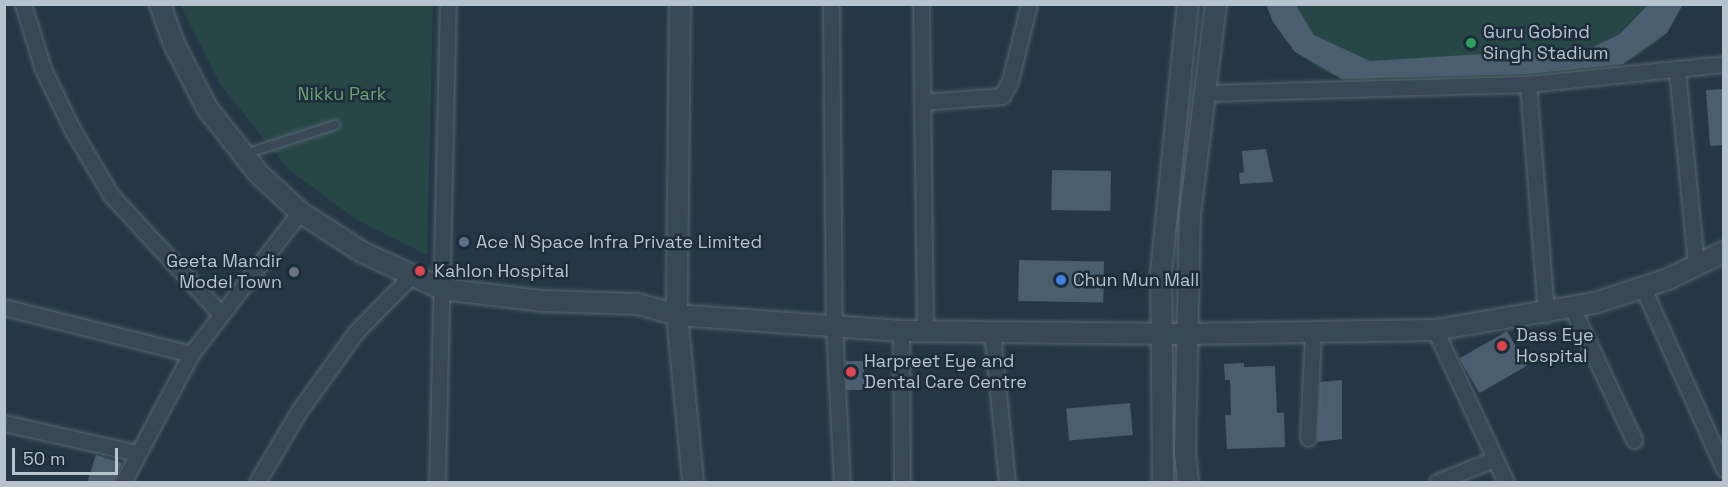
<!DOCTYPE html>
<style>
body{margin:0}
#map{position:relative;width:1728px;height:487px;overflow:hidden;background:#253746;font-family:"Space Grotesk",sans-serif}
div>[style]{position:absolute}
.green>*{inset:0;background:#274747}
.building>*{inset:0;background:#4b5e6f;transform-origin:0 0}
.roads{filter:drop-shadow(0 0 2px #586672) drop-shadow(0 0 2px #586672)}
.service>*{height:8px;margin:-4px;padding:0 4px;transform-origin:4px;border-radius:4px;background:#394855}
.minor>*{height:15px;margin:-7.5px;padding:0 7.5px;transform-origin:7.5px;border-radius:7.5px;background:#394855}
.tertiary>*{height:20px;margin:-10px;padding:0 10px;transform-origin:10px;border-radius:10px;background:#394855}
.dots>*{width:16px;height:16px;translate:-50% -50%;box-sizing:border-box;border:3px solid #1e2d3b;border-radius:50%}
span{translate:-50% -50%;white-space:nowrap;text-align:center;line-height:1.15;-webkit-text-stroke:5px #1e2d3b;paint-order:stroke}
.poi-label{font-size:18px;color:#b7c3ce}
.left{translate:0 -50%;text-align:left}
.right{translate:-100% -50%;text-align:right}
.park-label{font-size:18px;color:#6ca272}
.frame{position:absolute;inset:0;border:6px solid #b7c3ce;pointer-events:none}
.scale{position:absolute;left:12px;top:448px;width:106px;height:27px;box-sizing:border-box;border:3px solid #b7c3ce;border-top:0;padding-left:8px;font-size:18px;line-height:21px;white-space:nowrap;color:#b7c3ce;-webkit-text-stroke:4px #1e2d3b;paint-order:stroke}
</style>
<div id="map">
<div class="green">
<div style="clip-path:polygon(180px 5px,433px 5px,427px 255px,357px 220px,287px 168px,220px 84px)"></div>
<div style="clip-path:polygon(1266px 5px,1683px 5px,1667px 33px,1639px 56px,1609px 72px,1358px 86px,1325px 72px,1295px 52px,1273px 22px)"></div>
</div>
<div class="building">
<div style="clip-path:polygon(1266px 4px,1295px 4px,1314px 35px,1370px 61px,1593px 47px,1620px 34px,1649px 4px,1683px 4px,1667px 33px,1623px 64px,1527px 74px,1342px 79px,1295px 52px,1273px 22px)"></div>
<div style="clip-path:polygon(1724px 89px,1724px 145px,1710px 146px,1706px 90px)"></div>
<div style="clip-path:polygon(1266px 149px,1273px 182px,1240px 184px,1239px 173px,1244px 172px,1242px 151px)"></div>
<div style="left:1052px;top:170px;width:59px;height:40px;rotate:1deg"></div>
<div style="left:1019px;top:260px;width:85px;height:41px;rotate:1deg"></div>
<div style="left:1507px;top:331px;width:40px;height:55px;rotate:60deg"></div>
<div style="left:846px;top:361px;width:18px;height:29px"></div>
<div style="clip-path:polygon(1244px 363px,1244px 367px,1275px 366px,1277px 413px,1284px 413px,1285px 447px,1227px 449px,1225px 415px,1231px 415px,1230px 380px,1225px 380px,1224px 364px)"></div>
<div style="clip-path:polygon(1342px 380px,1342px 439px,1317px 442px,1320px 382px)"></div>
<div style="left:1130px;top:403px;width:32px;height:64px;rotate:85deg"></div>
<div style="clip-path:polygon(96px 455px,122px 463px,113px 483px,87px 483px)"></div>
</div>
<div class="roads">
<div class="service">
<div style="left:245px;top:154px;width:95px;rotate:-17.9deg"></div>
</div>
<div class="minor">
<div style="left:23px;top:4px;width:68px;rotate:72.9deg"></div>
<div style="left:43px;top:69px;width:67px;rotate:64.2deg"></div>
<div style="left:72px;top:129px;width:77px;rotate:59.4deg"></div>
<div style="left:111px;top:195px;width:161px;rotate:47.3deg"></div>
<div style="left:831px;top:4px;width:322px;rotate:89.5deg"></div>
<div style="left:834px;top:326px;width:156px;rotate:87.1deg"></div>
<div style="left:921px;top:4px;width:327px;rotate:89.3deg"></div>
<div style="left:1677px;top:70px;width:196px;rotate:84.4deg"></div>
<div style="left:1528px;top:84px;width:231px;rotate:85.5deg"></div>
<div style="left:1206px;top:93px;width:322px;rotate:-1.6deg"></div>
<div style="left:1528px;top:84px;width:197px;rotate:-5.8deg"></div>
<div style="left:922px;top:102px;width:80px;rotate:-4.3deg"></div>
<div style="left:1002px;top:96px;width:17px;rotate:-62deg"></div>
<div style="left:1010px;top:81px;width:79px;rotate:-76.1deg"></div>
<div style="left:1643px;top:288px;width:198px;rotate:65.9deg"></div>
<div style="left:4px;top:307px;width:193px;rotate:14.1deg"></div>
<div style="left:1572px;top:308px;width:146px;rotate:64.8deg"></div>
<div style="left:1435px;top:330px;width:168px;rotate:65deg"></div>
<div style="left:901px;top:331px;width:151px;rotate:89.6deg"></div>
<div style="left:992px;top:332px;width:151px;rotate:84.3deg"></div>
<div style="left:4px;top:423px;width:136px;rotate:12.7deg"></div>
<div style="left:1308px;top:438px;width:106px;rotate:-87.3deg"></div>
<div style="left:123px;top:482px;width:145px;rotate:-62deg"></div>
<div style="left:191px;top:354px;width:179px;rotate:-52.5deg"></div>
<div style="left:257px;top:482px;width:82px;rotate:-59.4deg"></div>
<div style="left:299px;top:411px;width:97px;rotate:-54.2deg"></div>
<div style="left:356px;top:332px;width:78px;rotate:-45.5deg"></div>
<div style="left:437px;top:482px;width:478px;rotate:-88.7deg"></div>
<div style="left:1437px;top:482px;width:61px;rotate:-22deg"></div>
</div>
<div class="tertiary">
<div style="left:160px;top:4px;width:42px;rotate:70.7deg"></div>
<div style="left:174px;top:44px;width:72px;rotate:62.7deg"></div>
<div style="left:207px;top:108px;width:84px;rotate:51.8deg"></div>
<div style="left:259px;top:174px;width:56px;rotate:42.8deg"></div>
<div style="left:300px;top:212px;width:74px;rotate:32.8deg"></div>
<div style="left:362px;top:252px;width:88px;rotate:24.8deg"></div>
<div style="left:442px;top:289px;width:102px;rotate:6.8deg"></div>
<div style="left:543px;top:301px;width:95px;rotate:1.8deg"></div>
<div style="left:638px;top:304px;width:41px;rotate:15.8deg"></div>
<div style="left:677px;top:315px;width:225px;rotate:4.1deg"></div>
<div style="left:901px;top:331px;width:285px;rotate:0.6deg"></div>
<div style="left:1186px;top:334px;width:249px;rotate:-0.9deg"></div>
<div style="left:1435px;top:330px;width:162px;rotate:-9.6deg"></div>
<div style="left:1595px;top:303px;width:77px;rotate:-18.2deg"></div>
<div style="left:1668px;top:279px;width:62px;rotate:-25.7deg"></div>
<div style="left:680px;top:4px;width:311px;rotate:90.6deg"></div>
<div style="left:677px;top:315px;width:168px;rotate:84.5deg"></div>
<div style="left:1163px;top:482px;width:209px;rotate:-90.5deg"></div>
<div style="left:1161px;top:273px;width:270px;rotate:-84.3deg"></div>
<div style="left:1188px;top:482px;width:31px;rotate:-96deg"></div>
<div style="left:1185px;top:451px;width:236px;rotate:-88.8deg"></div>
<div style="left:1190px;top:215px;width:213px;rotate:-83deg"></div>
</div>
</div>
<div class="dots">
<div style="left:1471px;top:43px;background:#2e9e5b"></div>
<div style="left:464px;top:242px;background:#5c6f8a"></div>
<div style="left:420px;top:271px;background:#e0444e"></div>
<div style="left:294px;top:272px;background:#6b7280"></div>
<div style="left:1061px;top:280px;background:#3f7fe0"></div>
<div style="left:1502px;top:346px;background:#e0444e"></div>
<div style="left:851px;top:372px;background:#e0444e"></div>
</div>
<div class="poi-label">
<span class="left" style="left:1483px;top:43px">Guru Gobind<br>Singh Stadium</span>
<span class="left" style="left:476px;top:242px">Ace N Space Infra Private Limited</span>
<span class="right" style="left:282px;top:272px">Geeta Mandir<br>Model Town</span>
<span class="left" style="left:434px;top:271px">Kahlon Hospital</span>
<span class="left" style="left:1073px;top:280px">Chun Mun Mall</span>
<span class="left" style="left:1516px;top:346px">Dass Eye<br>Hospital</span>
<span class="left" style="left:864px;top:372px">Harpreet Eye and<br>Dental Care Centre</span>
</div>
<div class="park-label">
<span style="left:342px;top:94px">Nikku Park</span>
</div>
<div class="frame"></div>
<div class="scale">50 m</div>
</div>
